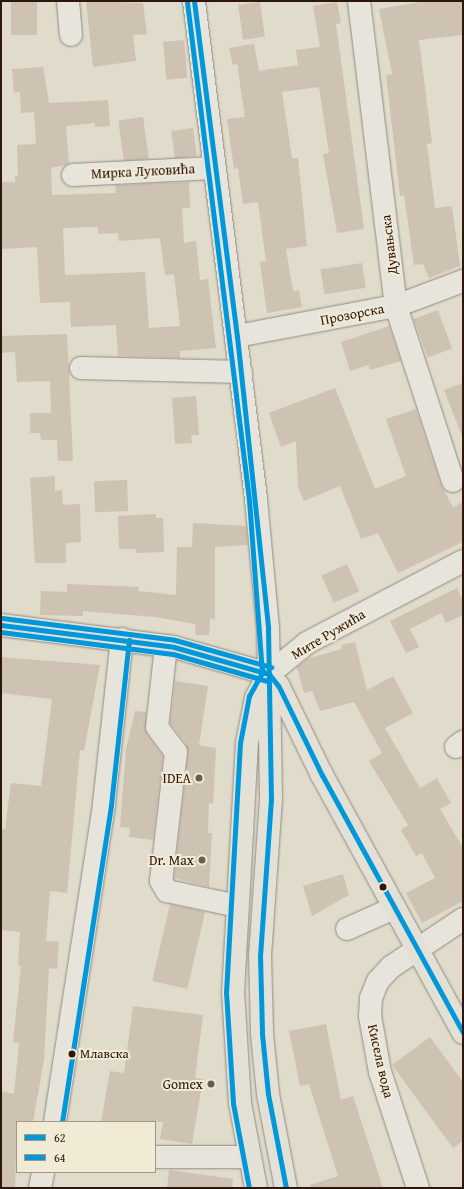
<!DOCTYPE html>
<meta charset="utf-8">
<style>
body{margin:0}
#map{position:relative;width:464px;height:1189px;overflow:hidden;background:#e0dbca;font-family:"Gentium Book Plus",serif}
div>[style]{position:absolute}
.building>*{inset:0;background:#cec2b3;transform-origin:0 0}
.roads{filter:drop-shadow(0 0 1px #918b81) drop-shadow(0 0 1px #918b81)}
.minor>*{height:22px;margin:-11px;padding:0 11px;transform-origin:11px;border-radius:11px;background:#e7e4dc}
.major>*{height:22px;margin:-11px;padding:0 11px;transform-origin:11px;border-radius:11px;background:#e3e0d6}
.bus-1>*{height:5px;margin:-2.5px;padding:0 2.5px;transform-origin:2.5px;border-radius:2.5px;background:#0098da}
.bus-2>*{height:5px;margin:-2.5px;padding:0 2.5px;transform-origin:2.5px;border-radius:2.5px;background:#0098da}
.bus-3>*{height:5px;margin:-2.5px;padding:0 2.5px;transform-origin:2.5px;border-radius:2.5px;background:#0098da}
.bus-4>*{height:5px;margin:-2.5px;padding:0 2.5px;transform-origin:2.5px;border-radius:2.5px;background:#0098da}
.dots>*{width:11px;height:11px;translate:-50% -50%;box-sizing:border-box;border:2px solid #f1ebd6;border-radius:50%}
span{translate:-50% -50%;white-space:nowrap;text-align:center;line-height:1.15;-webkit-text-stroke:4px #f1ebd6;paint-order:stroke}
.bus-label{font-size:13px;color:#2e160c}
.left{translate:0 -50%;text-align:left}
.street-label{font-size:14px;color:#2e160c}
.poi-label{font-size:14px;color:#2e160c}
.right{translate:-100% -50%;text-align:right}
.frame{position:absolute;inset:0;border:2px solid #2e160c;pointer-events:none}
.legend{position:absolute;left:16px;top:1121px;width:140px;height:52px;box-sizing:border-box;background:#f1ebd6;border:1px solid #a39685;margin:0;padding:5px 7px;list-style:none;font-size:12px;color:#2e160c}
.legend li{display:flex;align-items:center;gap:8px;height:20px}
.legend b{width:20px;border:1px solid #a39685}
</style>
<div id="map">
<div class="building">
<div style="left:11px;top:1px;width:26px;height:34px"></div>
<div style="clip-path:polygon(86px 1px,143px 3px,147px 34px,133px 35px,136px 61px,93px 67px)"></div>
<div style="clip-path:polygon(427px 1px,463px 1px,463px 35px,419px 40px,432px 143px,427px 144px,435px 208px,452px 206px,460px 266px,429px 278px,423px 264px,414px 265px,404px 195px,400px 196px,386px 75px,392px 74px,379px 9px)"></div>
<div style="left:260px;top:2px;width:35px;height:22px;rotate:82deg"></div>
<div style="clip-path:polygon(337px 2px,341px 23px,336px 24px,364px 229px,337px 233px,323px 154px,329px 153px,319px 87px,282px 92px,292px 158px,298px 158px,307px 246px,286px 249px,293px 291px,299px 290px,302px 307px,267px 313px,260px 262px,266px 261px,258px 202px,243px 204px,238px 168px,234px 169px,227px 119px,245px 117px,237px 64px,233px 65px,229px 48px,254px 44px,259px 71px,298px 65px,296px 50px,320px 47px,313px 6px)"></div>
<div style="left:184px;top:40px;width:38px;height:21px;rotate:85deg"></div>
<div style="clip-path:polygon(evenodd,43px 67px,49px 103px,108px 100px,110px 126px,95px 127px,95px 123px,66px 126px,69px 164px,51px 168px,52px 195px,116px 193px,115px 185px,189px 182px,190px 208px,182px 208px,184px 243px,196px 241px,200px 280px,208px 279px,216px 348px,180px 351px,180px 358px,118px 356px,116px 325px,71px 327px,70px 302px,40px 303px,37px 247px,2px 249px,1px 182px,15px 182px,15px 176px,18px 176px,17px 145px,36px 144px,34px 112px,21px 113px,20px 92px,14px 93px,12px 69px,43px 67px,98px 227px,98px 234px,118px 233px,119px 241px,160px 238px,165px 275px,174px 274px,180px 326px,149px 328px,145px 272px,65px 275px,63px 228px,98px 227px)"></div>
<div style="left:143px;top:117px;width:42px;height:25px;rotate:82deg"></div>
<div style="left:193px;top:128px;width:28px;height:22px;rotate:82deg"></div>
<div style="left:362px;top:263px;width:25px;height:42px;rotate:81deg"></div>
<div style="left:438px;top:310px;width:41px;height:26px;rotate:70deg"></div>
<div style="clip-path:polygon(389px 326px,401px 361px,370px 370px,368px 365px,350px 371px,341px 342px)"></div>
<div style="clip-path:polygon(67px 334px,73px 461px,58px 461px,57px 440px,41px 440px,40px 433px,30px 433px,30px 413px,51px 413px,50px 381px,17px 382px,15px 352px,1px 353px,1px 336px)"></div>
<div style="clip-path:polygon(463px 383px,463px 435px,462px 436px,444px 390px)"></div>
<div style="clip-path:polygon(335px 388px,375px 489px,406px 476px,386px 419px,416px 409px,441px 485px,453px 507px,463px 502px,463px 542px,398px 573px,378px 533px,361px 539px,340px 486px,304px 501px,298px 487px,296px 441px,281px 447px,269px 413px)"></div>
<div style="clip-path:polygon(196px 396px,199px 435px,191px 435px,192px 443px,175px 444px,172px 398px)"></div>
<div style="clip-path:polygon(55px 476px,55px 491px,62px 490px,63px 505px,80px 504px,81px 542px,66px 543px,66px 563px,35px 563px,30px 478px)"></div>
<div style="left:127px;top:480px;width:31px;height:33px;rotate:88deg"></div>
<div style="clip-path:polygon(156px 514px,156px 518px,163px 518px,164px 552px,136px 553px,136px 549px,119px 549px,118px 516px)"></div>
<div style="clip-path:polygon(193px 523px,246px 526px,248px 545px,215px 547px,215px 619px,210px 618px,209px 635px,196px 635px,195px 624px,155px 617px,83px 611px,83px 616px,40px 615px,41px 591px,67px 592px,67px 584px,139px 587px,138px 591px,176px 595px,177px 547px,192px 547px)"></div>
<div style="left:347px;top:564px;width:30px;height:28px;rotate:66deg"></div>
<div style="clip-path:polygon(457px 588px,463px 601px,463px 615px,446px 623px,441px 613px,410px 629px,419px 647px,406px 653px,390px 621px)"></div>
<div style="clip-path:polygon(355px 642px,367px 690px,393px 676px,413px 713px,385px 728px,420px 788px,437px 778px,451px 803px,440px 809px,463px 848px,463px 901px,422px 923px,406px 893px,435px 878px,422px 853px,416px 856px,401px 830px,408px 825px,369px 761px,382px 753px,354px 702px,320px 711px,312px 691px,304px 693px,297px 667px,309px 658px,342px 649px,341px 645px)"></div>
<div style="clip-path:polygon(1px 657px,100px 665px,84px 751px,80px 750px,67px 893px,50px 891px,46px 941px,59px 942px,57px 969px,49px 968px,44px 1060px,33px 1122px,17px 1122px,15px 1188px,1px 1188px,1px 1091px,14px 1094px,19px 1043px,13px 1042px,21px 966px,18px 966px,20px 932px,1px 930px,1px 829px,5px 829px,11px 783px,41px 786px,52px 699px,1px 693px)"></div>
<div style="clip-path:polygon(175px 681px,208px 686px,199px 745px,216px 748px,213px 804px,209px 803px,208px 833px,212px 833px,209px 887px,174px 878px,188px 753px,186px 744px,170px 723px)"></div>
<div style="clip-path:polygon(135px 711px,146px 712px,147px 734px,163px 756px,153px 840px,129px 837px,130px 828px,120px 827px,126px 749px)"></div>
<div style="clip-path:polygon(343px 874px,349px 895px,312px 916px,303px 886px)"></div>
<div style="left:170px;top:904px;width:36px;height:79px;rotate:13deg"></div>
<div style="clip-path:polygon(133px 1006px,203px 1015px,195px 1078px,203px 1079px,192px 1144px,160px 1139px,163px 1122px,101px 1122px,110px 1071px,124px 1073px)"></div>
<div style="clip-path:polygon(326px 1024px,341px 1100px,353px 1096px,383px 1188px,311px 1188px,310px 1185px,338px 1176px,309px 1084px,300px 1086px,289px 1031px)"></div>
<div style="clip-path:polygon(430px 1037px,463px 1082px,463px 1141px,453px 1148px,392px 1065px)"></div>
<div style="clip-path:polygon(169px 1170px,233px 1179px,232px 1188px,167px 1188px)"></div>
</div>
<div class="roads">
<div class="minor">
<div style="left:68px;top:1px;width:34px;rotate:85deg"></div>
<div style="left:194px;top:1px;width:502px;rotate:82.9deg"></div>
<div style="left:256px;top:499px;width:130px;rotate:84.7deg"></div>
<div style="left:268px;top:628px;width:46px;rotate:88.8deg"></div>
<div style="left:359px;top:1px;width:307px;rotate:83.1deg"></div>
<div style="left:396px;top:306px;width:184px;rotate:72deg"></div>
<div style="left:73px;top:175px;width:141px;rotate:-2.8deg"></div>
<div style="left:237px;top:336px;width:162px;rotate:-10.7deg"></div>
<div style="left:396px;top:306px;width:72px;rotate:-20.5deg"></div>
<div style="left:81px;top:368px;width:160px;rotate:1.4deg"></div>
<div style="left:166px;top:646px;width:81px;rotate:96.3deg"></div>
<div style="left:157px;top:727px;width:31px;rotate:53deg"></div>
<div style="left:176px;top:752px;width:130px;rotate:96.6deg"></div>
<div style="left:161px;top:881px;width:12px;rotate:59deg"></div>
<div style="left:167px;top:891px;width:72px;rotate:12.1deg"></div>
<div style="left:269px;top:674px;width:49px;rotate:-39.2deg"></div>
<div style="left:307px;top:643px;width:176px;rotate:-27.7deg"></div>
<div style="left:456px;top:747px;width:9px;rotate:-36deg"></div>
<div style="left:347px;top:929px;width:51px;rotate:-24.1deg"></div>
<div style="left:55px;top:1122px;width:322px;rotate:-81.2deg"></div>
<div style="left:104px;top:804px;width:166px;rotate:-83.8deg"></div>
<div style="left:155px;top:1157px;width:93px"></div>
<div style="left:40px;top:1188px;width:16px;rotate:-79deg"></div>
<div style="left:418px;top:1188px;width:122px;rotate:-108.1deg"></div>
<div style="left:380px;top:1072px;width:57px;rotate:-100.1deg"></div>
<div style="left:370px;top:1016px;width:18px;rotate:-87deg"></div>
<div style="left:371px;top:998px;width:18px;rotate:-68deg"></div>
<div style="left:378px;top:981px;width:19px;rotate:-47deg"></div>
<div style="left:391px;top:967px;width:87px;rotate:-33.7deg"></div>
</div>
<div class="major">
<div style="left:1px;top:625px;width:174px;rotate:7.2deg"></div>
<div style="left:174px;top:647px;width:99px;rotate:15.9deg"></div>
<div style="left:269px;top:674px;width:16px;rotate:52deg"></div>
<div style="left:279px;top:687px;width:98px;rotate:64deg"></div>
<div style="left:322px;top:775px;width:294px;rotate:61.3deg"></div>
<div style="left:269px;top:674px;width:125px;rotate:89.1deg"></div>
<div style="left:271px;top:799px;width:156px;rotate:94deg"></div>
<div style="left:260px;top:955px;width:79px;rotate:88.5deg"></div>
<div style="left:262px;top:1034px;width:60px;rotate:84.3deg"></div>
<div style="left:268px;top:1094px;width:96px;rotate:79.2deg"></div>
<div style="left:256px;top:1188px;width:86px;rotate:-100.7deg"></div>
<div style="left:240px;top:1103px;width:110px;rotate:-93.6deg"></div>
<div style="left:233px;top:993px;width:250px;rotate:-86.8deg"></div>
<div style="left:247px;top:743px;width:46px;rotate:-78.7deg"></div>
<div style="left:256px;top:698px;width:27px;rotate:-62deg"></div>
</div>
</div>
<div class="bus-1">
<div style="left:194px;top:1px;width:338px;rotate:82.7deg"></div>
<div style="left:237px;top:336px;width:294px;rotate:83.9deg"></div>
<div style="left:268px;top:628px;width:171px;rotate:89deg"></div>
<div style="left:271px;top:799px;width:156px;rotate:94deg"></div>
<div style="left:260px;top:955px;width:79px;rotate:88.5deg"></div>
<div style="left:262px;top:1034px;width:60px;rotate:84.3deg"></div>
<div style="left:268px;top:1094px;width:96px;rotate:79.2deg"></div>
</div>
<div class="bus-2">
<div style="left:187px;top:2px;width:502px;rotate:82.9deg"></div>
<div style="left:249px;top:500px;width:174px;rotate:85.7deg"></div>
<div style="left:1px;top:632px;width:173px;rotate:7.3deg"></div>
<div style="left:173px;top:654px;width:98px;rotate:16deg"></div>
<div style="left:62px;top:1122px;width:321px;rotate:-81.2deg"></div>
<div style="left:111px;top:805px;width:166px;rotate:-83.8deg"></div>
</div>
<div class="bus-3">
<div style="left:2px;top:618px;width:174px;rotate:7.2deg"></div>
<div style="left:175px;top:640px;width:100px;rotate:15.7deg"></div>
<div style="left:249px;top:1188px;width:86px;rotate:-100.7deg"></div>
<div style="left:233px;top:1103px;width:110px;rotate:-93.6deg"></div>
<div style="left:226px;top:993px;width:250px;rotate:-86.8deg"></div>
<div style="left:240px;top:743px;width:48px;rotate:-79.2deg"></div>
<div style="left:249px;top:696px;width:29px;rotate:-61deg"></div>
</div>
<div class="bus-4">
<div style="left:1px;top:625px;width:174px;rotate:7.2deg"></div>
<div style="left:174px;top:647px;width:99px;rotate:15.9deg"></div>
<div style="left:269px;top:674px;width:16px;rotate:52deg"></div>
<div style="left:279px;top:687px;width:98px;rotate:64deg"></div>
<div style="left:322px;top:775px;width:294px;rotate:61.3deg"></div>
</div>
<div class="dots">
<div style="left:199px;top:778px;background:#6c5b4e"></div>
<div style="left:202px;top:860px;background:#6c5b4e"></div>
<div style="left:383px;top:887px;background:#2e160c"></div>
<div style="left:72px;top:1054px;background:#2e160c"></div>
<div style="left:211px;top:1084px;background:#6c5b4e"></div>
</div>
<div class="bus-label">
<span class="left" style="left:80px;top:1054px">Млавска</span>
</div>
<div class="street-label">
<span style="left:143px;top:171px;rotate:-3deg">Мирка Луковића</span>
<span style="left:389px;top:245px;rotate:-97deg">Дувањска</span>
<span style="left:352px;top:314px;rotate:-11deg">Прозорска</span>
<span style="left:328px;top:634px;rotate:-31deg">Мите Ружића</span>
<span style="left:381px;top:1061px;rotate:77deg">Кисела вода</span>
</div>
<div class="poi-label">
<span class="right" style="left:191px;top:778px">IDEA</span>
<span class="right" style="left:194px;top:860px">Dr. Max</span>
<span class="right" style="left:203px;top:1084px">Gomex</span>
</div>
<div class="frame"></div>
<ul class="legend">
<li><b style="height:5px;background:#0098da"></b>62</li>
<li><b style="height:5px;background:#0098da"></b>64</li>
</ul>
</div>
